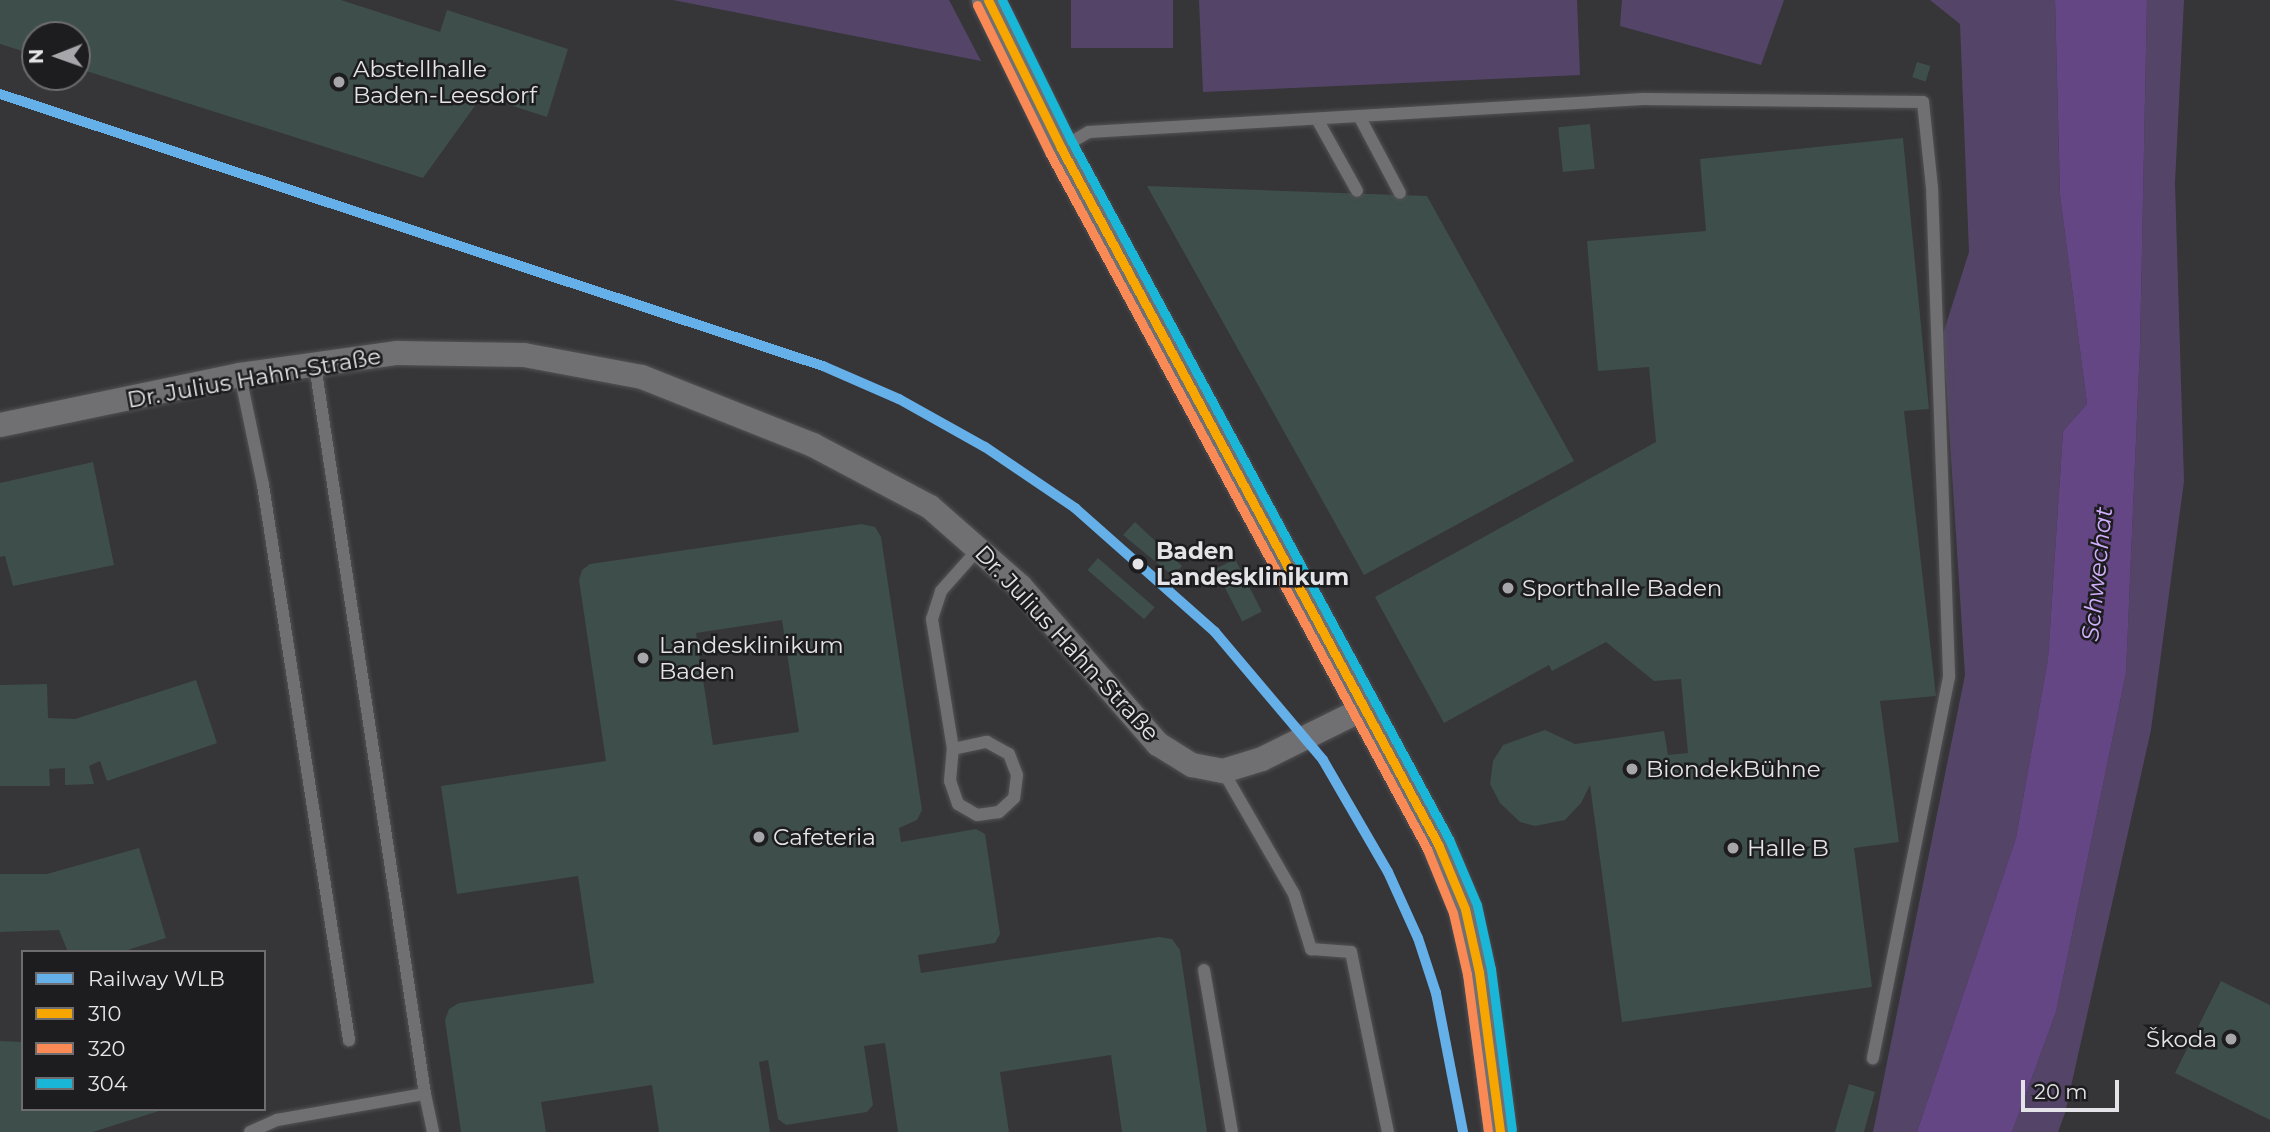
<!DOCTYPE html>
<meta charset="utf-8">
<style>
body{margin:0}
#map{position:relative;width:2270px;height:1132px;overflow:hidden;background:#363538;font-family:Montserrat,sans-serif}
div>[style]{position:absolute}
.green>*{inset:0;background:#544568;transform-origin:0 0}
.water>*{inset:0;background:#644685}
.building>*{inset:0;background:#3e4e4a;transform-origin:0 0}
.roads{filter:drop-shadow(0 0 2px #525154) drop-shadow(0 0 2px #525154)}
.service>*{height:12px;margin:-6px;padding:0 6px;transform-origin:6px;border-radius:6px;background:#706f71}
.minor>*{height:24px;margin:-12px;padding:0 12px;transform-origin:12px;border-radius:12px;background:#706f71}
.tertiary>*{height:32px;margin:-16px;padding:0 16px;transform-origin:16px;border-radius:16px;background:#706f71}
.bus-1>*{height:9px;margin:-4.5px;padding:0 4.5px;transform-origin:4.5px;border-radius:4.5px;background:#f7a600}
.bus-2>*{height:9px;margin:-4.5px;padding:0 4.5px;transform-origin:4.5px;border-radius:4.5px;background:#f98a56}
.bus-3>*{height:9px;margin:-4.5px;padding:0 4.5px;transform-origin:4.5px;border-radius:4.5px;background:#1ab6d8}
.rail-1>*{height:10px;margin:-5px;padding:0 5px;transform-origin:5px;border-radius:5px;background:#66b0ea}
.dots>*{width:19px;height:19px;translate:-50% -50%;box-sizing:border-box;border:4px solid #1d1c1f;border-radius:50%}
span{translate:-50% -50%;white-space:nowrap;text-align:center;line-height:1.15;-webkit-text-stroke:5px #1d1c1f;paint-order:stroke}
.poi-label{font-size:23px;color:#e4e3e7}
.left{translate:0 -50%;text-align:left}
.right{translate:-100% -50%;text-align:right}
.street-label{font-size:23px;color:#e4e3e7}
.stop-label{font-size:23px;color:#e4e3e7;font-weight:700}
.water-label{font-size:24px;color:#d3b0fe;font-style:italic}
.legend{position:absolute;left:21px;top:950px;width:245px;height:161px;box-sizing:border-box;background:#1d1c1f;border:2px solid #6d6c6f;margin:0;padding:9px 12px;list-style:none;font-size:21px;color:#e4e3e7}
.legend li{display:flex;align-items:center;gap:14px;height:35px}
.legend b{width:35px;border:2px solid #6d6c6f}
.north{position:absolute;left:21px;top:21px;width:70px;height:70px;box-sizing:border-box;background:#1d1c1f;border:2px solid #6d6c6f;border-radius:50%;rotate:269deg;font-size:19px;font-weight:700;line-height:28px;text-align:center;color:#e4e3e7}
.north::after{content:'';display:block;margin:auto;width:24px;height:32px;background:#a7a6aa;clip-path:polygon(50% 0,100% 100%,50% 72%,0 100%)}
.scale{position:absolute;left:2021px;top:1080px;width:98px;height:32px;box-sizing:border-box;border:4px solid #e4e3e7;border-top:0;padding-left:9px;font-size:21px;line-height:24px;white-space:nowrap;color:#e4e3e7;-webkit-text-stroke:5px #1d1c1f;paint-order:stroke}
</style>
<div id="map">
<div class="green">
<div style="clip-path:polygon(673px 0,949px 0,981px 61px)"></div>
<div style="left:1071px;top:0;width:102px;height:48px"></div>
<div style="clip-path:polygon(1199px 0,1577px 0,1580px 75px,1203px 92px)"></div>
<div style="clip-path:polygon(1622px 0,1784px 0,1761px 65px,1620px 26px)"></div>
<div style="clip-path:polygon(1930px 0,2055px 0,2060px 195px,2087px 404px,2063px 431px,2048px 659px,2016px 838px,1917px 1132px,1873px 1132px,1965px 675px,1943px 334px,1969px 252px,1960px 24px)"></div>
<div style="clip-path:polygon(2147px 0,2184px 0,2175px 183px,2184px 481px,2151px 730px,2065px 1113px,2058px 1132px,2012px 1132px,2056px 1012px,2126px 673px,2140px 347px)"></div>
</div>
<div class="water">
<div style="clip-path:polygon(2055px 0,2147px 0,2140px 347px,2126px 673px,2056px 1012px,2012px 1132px,1917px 1132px,2016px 838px,2048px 659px,2063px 431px,2087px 404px,2060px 195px)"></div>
</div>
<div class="building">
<div style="clip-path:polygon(0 0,341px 0,440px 32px,447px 10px,568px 49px,547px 117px,482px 96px,423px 178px,77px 68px,77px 35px,35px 35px,35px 55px,0 44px)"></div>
<div style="left:1917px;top:62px;width:14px;height:16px;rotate:17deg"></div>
<div style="left:1590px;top:124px;width:45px;height:32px;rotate:84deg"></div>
<div style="clip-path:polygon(1903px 138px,1929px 409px,1904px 411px,1936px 696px,1880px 701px,1899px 842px,1854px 848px,1872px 987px,1622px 1022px,1590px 785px,1581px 803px,1565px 820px,1535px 826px,1520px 822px,1500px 803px,1490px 784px,1493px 761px,1503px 745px,1545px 730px,1575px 744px,1664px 731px,1668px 755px,1688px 753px,1681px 679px,1654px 681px,1606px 642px,1552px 671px,1549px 665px,1444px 723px,1375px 597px,1656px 442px,1649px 367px,1598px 371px,1587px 241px,1706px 231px,1700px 159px)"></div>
<div style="clip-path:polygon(1147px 186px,1427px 196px,1574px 461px,1364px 575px)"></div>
<div style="clip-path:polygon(93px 462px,114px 565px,13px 586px,5px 556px,0 557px,0 483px)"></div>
<div style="clip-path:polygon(1135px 522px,1182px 566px,1173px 576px,1123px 535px)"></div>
<div style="clip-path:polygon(evenodd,862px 524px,875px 527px,881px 537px,922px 810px,917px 820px,899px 828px,901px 842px,976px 829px,985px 834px,1000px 934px,995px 943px,918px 955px,921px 973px,1159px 937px,1172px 939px,1180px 950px,1207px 1132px,1122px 1132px,1111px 1055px,1000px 1072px,1009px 1132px,898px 1132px,885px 1043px,864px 1046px,873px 1105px,867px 1112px,786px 1125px,778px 1119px,768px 1060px,759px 1062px,770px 1132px,659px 1132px,652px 1085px,541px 1102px,546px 1132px,461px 1132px,445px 1020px,449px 1009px,459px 1003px,594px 983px,578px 876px,457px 894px,441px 786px,606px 761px,579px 580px,582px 570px,590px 564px,862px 524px,782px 620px,799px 732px,713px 745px,696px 633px,782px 620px)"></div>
<div style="left:1098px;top:558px;width:75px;height:16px;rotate:41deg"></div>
<div style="left:1235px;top:559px;width:59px;height:22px;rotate:63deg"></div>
<div style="clip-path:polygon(196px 680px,217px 743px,107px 781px,100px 761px,89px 766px,94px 784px,65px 785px,65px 768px,49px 769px,50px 786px,0 786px,0 685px,47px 684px,48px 718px,75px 719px)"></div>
<div style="clip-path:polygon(139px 848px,166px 938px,121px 952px,68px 952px,59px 930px,0 932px,0 874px,47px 874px)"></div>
<div style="clip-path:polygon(2221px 981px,2270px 1005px,2270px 1120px,2175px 1073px)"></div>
<div style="clip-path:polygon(0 1041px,23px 1042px,23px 1109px,162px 1110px,93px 1132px,0 1132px)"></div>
<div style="clip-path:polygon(1849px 1084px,1875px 1092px,1864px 1132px,1835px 1132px)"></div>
</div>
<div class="roads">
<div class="service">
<div style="left:1359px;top:116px;width:87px;rotate:62deg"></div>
<div style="left:1317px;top:119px;width:82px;rotate:60.9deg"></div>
<div style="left:1061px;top:148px;width:32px;rotate:-30deg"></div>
<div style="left:1089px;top:132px;width:555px;rotate:-3.41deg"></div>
<div style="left:1643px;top:99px;width:280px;rotate:0.6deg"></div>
<div style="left:1923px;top:102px;width:85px;rotate:84deg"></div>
<div style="left:1932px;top:187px;width:490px;rotate:88deg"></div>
<div style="left:1949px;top:677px;width:389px;rotate:101.3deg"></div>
<div style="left:315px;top:365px;width:737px;rotate:81.42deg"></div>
<div style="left:240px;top:375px;width:112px;rotate:78.2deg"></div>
<div style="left:263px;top:485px;width:562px;rotate:81.19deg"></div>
<div style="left:953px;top:749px;width:35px;rotate:-12deg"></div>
<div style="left:987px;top:742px;width:25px;rotate:29deg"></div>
<div style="left:1009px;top:754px;width:22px;rotate:69deg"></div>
<div style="left:1017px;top:775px;width:23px;rotate:97deg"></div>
<div style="left:1014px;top:798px;width:21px;rotate:137deg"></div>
<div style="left:999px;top:812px;width:22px;rotate:172deg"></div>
<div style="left:977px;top:815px;width:22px;rotate:-150deg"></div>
<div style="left:958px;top:804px;width:24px;rotate:-109deg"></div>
<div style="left:950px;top:781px;width:32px;rotate:-85deg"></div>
<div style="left:953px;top:749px;width:132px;rotate:-99.2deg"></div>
<div style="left:932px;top:619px;width:29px;rotate:-72deg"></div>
<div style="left:941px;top:591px;width:59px;rotate:-48.4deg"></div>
<div style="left:1223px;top:771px;width:142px;rotate:60deg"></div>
<div style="left:1294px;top:894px;width:58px;rotate:72.8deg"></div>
<div style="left:1311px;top:949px;width:40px;rotate:4.3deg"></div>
<div style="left:1351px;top:952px;width:184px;rotate:78.4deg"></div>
<div style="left:1204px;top:970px;width:164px;rotate:80.2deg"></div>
<div style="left:250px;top:1132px;width:30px;rotate:-24deg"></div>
<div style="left:277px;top:1120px;width:150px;rotate:-10deg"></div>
<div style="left:425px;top:1094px;width:39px;rotate:78deg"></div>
</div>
<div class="minor">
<div style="left:0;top:425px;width:245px;rotate:-11.8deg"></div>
<div style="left:240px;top:375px;width:159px;rotate:-8deg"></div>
<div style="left:397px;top:353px;width:127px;rotate:0.9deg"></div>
<div style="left:524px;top:355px;width:120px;rotate:10.6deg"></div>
<div style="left:642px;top:377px;width:184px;rotate:21.7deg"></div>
<div style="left:813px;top:445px;width:132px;rotate:27.9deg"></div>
<div style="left:930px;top:507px;width:120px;rotate:41.3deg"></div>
<div style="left:1020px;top:586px;width:210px;rotate:48.9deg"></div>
<div style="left:1158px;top:744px;width:40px;rotate:32deg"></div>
<div style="left:1192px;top:765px;width:32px;rotate:11deg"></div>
<div style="left:1223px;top:771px;width:41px;rotate:-17.1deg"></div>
<div style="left:1262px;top:759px;width:115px;rotate:-26.3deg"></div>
</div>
<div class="tertiary">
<div style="left:988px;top:0;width:165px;rotate:63.7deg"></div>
<div style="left:1061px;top:148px;width:792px;rotate:61.56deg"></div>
<div style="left:1438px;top:844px;width:70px;rotate:67.4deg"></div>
<div style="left:1465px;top:909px;width:65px;rotate:77.5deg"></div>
<div style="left:1479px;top:972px;width:161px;rotate:82.5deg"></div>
</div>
</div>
<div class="bus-1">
<div style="left:988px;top:0;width:165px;rotate:63.7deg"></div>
<div style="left:1061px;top:148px;width:792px;rotate:61.56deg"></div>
<div style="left:1438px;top:844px;width:70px;rotate:67.4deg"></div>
<div style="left:1465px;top:909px;width:65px;rotate:77.5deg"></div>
<div style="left:1479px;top:972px;width:161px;rotate:82.5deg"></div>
</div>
<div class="bus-2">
<div style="left:977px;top:5px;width:166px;rotate:63.9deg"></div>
<div style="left:1050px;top:154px;width:791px;rotate:61.52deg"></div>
<div style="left:1427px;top:849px;width:69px;rotate:67.9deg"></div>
<div style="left:1453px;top:913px;width:63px;rotate:77.1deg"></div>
<div style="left:1467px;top:974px;width:159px;rotate:82.4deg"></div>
</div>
<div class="bus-3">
<div style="left:1002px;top:0;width:158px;rotate:63.8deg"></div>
<div style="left:1072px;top:142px;width:792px;rotate:61.59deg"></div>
<div style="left:1449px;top:839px;width:72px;rotate:67deg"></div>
<div style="left:1477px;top:905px;width:66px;rotate:77.7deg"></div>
<div style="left:1491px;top:969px;width:162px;rotate:82.6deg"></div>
</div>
<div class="rail-1">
<div style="left:0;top:94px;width:867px;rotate:18.29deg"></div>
<div style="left:823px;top:366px;width:83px;rotate:23.5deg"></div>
<div style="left:899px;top:399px;width:98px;rotate:29.2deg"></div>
<div style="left:985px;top:447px;width:109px;rotate:34.1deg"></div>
<div style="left:1075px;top:508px;width:187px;rotate:41.5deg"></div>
<div style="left:1215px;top:632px;width:167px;rotate:49.8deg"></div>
<div style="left:1323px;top:760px;width:129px;rotate:59.9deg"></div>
<div style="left:1388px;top:872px;width:72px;rotate:65.6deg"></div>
<div style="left:1418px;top:938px;width:58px;rotate:71.9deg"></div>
<div style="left:1436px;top:993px;width:142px;rotate:79deg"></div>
</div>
<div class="dots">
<div style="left:339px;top:82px;background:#a7a6aa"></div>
<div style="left:1138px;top:564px;background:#e4e3e7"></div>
<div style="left:1508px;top:588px;background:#a7a6aa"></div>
<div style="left:643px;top:658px;background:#a7a6aa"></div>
<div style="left:1632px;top:769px;background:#a7a6aa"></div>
<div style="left:759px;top:837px;background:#a7a6aa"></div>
<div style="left:1733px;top:848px;background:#a7a6aa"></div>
<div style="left:2231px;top:1039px;background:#a7a6aa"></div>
</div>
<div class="poi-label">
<span class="left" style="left:353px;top:82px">Abstellhalle<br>Baden-Leesdorf</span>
<span class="left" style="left:1522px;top:588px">Sporthalle Baden</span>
<span class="left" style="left:659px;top:658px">Landesklinikum<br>Baden</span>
<span class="left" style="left:1646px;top:769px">BiondekBühne</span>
<span class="left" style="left:773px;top:837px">Cafeteria</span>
<span class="left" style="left:1747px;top:848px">Halle B</span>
<span class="right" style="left:2217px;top:1039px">Škoda</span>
</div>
<div class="street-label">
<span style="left:254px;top:378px;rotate:-10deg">Dr. Julius Hahn-Straße</span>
<span style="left:1067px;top:643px;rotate:47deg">Dr. Julius Hahn-Straße</span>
</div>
<div class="stop-label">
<span class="left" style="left:1156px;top:564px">Baden<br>Landesklinikum</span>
</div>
<div class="water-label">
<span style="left:2097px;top:574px;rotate:-84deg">Schwechat</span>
</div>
<ul class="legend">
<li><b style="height:9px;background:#66b0ea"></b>Railway WLB</li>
<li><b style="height:9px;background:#f7a600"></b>310</li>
<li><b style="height:9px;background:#f98a56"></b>320</li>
<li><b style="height:9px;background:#1ab6d8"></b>304</li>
</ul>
<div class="north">N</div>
<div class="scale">20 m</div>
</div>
